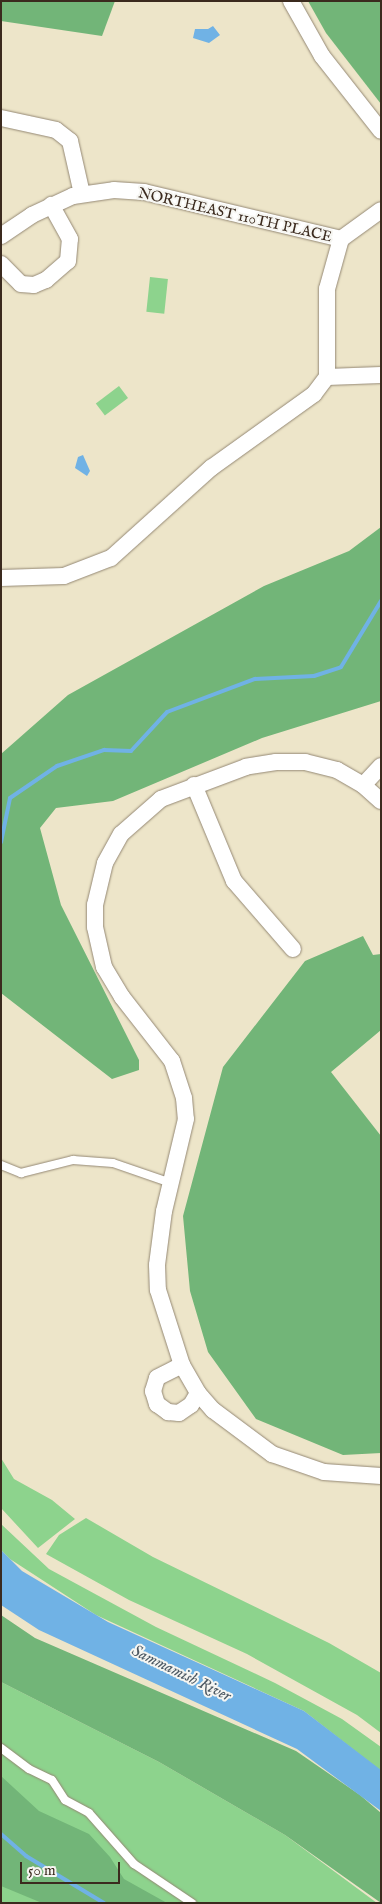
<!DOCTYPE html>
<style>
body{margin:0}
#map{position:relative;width:382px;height:1904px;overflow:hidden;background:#ede5c9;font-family:"IM FELL English",serif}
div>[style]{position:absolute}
.green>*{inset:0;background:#8dd38d;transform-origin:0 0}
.forest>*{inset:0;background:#72b578}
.water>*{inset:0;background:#70b2e5}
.stream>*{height:4px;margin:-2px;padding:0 2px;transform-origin:2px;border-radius:2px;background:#70b2e5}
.roads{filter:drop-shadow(0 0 1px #948874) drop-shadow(0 0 1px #948874)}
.service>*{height:8px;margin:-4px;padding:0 4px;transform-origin:4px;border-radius:4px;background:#fff}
.minor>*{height:16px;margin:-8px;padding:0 8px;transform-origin:8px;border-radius:8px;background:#fff}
span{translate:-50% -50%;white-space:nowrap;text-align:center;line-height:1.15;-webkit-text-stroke:4px #f6f6f2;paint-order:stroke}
.street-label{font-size:15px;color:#3b2a1e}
.water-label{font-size:16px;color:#4e5a64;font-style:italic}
.frame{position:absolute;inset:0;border:2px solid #3b2a1e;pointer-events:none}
.scale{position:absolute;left:20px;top:1862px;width:100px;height:22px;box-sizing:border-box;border:2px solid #3b2a1e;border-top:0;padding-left:6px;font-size:15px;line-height:18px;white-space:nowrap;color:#3b2a1e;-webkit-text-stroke:4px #f6f6f2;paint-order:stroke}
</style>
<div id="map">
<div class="green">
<div style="left:150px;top:277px;width:18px;height:35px;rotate:6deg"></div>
<div style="left:119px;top:386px;width:15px;height:29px;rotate:53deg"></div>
<div style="clip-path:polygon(1px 1458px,14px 1479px,52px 1500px,75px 1519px,38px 1548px,1px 1508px)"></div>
<div style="clip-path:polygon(86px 1518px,153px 1557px,329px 1643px,381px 1673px,381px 1733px,357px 1715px,247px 1654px,129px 1600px,46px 1554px,59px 1535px)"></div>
<div style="clip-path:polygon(1px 1524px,49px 1569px,156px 1627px,275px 1683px,342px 1719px,381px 1747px,381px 1771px,304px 1711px,96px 1615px,10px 1559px,1px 1550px)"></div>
<div style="clip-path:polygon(1px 1682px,159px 1762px,285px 1835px,377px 1903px,1px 1903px)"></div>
</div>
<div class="forest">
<div style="clip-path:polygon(1px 1px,115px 1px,102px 36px,1px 21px)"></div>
<div style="clip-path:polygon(308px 1px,381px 1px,381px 104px,326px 33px)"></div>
<div style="clip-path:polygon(381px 527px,381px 701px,262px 738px,113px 801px,56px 808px,40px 828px,61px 905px,139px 1060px,139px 1070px,112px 1079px,1px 993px,1px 754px,68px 695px,264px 586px,349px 551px)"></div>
<div style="clip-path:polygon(363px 936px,373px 955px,381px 954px,381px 1030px,331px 1072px,381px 1136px,381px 1453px,343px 1455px,256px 1419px,208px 1352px,190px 1291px,183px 1216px,223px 1067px,305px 961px)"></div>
<div style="clip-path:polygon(1px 1615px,35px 1638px,296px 1751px,360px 1795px,381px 1813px,381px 1903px,285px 1835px,159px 1762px,1px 1682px)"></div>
<div style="clip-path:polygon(1px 1776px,39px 1811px,89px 1834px,110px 1857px,124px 1879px,167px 1903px,42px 1903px,1px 1886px)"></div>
</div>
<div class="water">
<div style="clip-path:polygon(213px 26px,220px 35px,209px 43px,193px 38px,195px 29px,208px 29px)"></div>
<div style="clip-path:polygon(83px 455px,90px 471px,87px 476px,75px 468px,78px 457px)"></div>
<div style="clip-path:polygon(1px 1550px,22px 1571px,108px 1622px,304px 1711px,381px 1770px,381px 1811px,297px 1749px,39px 1630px,1px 1605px)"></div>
</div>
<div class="stream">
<div style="left:1px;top:842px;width:45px;rotate:-78.4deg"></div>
<div style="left:10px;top:798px;width:57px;rotate:-34.2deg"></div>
<div style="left:57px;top:766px;width:50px;rotate:-18.8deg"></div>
<div style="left:104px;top:750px;width:27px;rotate:2deg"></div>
<div style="left:131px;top:751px;width:53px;rotate:-47.3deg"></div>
<div style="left:167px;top:712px;width:94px;rotate:-20.6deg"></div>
<div style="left:255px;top:679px;width:59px;rotate:-2.9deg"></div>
<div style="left:314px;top:676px;width:28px;rotate:-18deg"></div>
<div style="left:341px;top:667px;width:77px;rotate:-58.8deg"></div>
<div style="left:1px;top:1834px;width:33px;rotate:41deg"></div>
<div style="left:26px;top:1856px;width:91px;rotate:31.1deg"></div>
</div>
<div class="roads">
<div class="service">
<div style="left:1px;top:1165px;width:22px;rotate:22deg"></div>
<div style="left:21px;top:1173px;width:54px;rotate:-14deg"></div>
<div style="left:73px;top:1160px;width:40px;rotate:4.3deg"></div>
<div style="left:113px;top:1163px;width:61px;rotate:19deg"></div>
<div style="left:1px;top:1748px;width:35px;rotate:37deg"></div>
<div style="left:29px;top:1769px;width:25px;rotate:26deg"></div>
<div style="left:52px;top:1780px;width:24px;rotate:57deg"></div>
<div style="left:65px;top:1800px;width:27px;rotate:28deg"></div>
<div style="left:89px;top:1813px;width:68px;rotate:48.6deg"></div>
<div style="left:134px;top:1864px;width:70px;rotate:33.9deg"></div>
</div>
<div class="minor">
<div style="left:291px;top:1px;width:63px;rotate:60.6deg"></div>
<div style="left:322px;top:56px;width:95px;rotate:51.8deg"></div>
<div style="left:1px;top:118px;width:56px;rotate:12.3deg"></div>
<div style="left:56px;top:130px;width:18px;rotate:38deg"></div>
<div style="left:70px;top:141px;width:54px;rotate:77.2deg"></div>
<div style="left:1px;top:236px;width:37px;rotate:-34deg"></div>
<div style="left:32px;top:215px;width:45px;rotate:-24.9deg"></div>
<div style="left:73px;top:196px;width:41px;rotate:-8.3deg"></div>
<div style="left:114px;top:190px;width:30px;rotate:4deg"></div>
<div style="left:144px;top:192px;width:203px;rotate:13.4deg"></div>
<div style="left:341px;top:239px;width:49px;rotate:-35.9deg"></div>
<div style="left:1px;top:264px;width:28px;rotate:45deg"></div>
<div style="left:21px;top:284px;width:13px;rotate:4deg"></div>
<div style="left:34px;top:285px;width:13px;rotate:-23deg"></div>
<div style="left:46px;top:280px;width:29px;rotate:-41deg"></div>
<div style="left:68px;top:261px;width:22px;rotate:-85deg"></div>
<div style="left:70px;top:239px;width:39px;rotate:-119deg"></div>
<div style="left:327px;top:377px;width:88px;rotate:-90deg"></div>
<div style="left:327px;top:289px;width:52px;rotate:-74.4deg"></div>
<div style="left:327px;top:377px;width:54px;rotate:-2.1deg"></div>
<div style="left:1px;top:578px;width:63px;rotate:-1.8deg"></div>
<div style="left:64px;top:576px;width:50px;rotate:-21deg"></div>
<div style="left:111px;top:558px;width:135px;rotate:-42deg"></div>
<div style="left:211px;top:468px;width:127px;rotate:-35.7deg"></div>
<div style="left:314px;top:394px;width:21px;rotate:-53deg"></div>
<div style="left:381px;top:766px;width:26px;rotate:133deg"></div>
<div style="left:363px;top:785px;width:30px;rotate:-150deg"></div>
<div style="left:337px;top:770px;width:33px;rotate:-166deg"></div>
<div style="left:305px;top:762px;width:29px;rotate:180deg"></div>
<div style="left:276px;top:762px;width:30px;rotate:171deg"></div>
<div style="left:246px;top:767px;width:91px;rotate:159.4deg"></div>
<div style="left:161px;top:799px;width:53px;rotate:138.8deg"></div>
<div style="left:121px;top:834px;width:33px;rotate:119deg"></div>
<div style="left:105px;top:863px;width:43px;rotate:103.4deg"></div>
<div style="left:95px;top:905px;width:22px;rotate:90deg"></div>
<div style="left:95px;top:927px;width:41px;rotate:77.3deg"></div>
<div style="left:104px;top:967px;width:35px;rotate:59deg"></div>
<div style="left:122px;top:997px;width:81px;rotate:52deg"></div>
<div style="left:172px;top:1061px;width:39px;rotate:72deg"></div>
<div style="left:184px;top:1098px;width:21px;rotate:85deg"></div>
<div style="left:186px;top:1119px;width:95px;rotate:103.4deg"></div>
<div style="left:164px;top:1211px;width:54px;rotate:97.4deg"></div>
<div style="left:157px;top:1265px;width:25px;rotate:88deg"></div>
<div style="left:158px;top:1290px;width:79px;rotate:72.3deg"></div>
<div style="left:182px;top:1365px;width:32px;rotate:60deg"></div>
<div style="left:198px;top:1393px;width:23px;rotate:49deg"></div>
<div style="left:213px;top:1410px;width:74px;rotate:36.7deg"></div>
<div style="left:272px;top:1454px;width:55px;rotate:19.1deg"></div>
<div style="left:324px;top:1472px;width:57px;rotate:4deg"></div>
<div style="left:194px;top:785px;width:104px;rotate:67.4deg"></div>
<div style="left:234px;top:881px;width:90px;rotate:49.1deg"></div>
<div style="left:363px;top:785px;width:24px;rotate:42deg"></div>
<div style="left:182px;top:1365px;width:28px;rotate:153deg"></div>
<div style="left:157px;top:1378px;width:14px;rotate:107deg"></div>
<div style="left:153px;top:1391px;width:14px;rotate:73deg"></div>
<div style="left:157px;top:1404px;width:14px;rotate:36deg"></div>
<div style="left:168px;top:1412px;width:11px;rotate:5deg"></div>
<div style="left:179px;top:1413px;width:14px;rotate:-34deg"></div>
<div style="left:191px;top:1405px;width:14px;rotate:-60deg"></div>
</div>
</div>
<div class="street-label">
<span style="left:235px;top:215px;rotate:13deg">NORTHEAST 110TH PLACE</span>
</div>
<div class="water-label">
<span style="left:181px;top:1674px;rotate:26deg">Sammamish River</span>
</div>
<div class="frame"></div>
<div class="scale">50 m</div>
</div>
